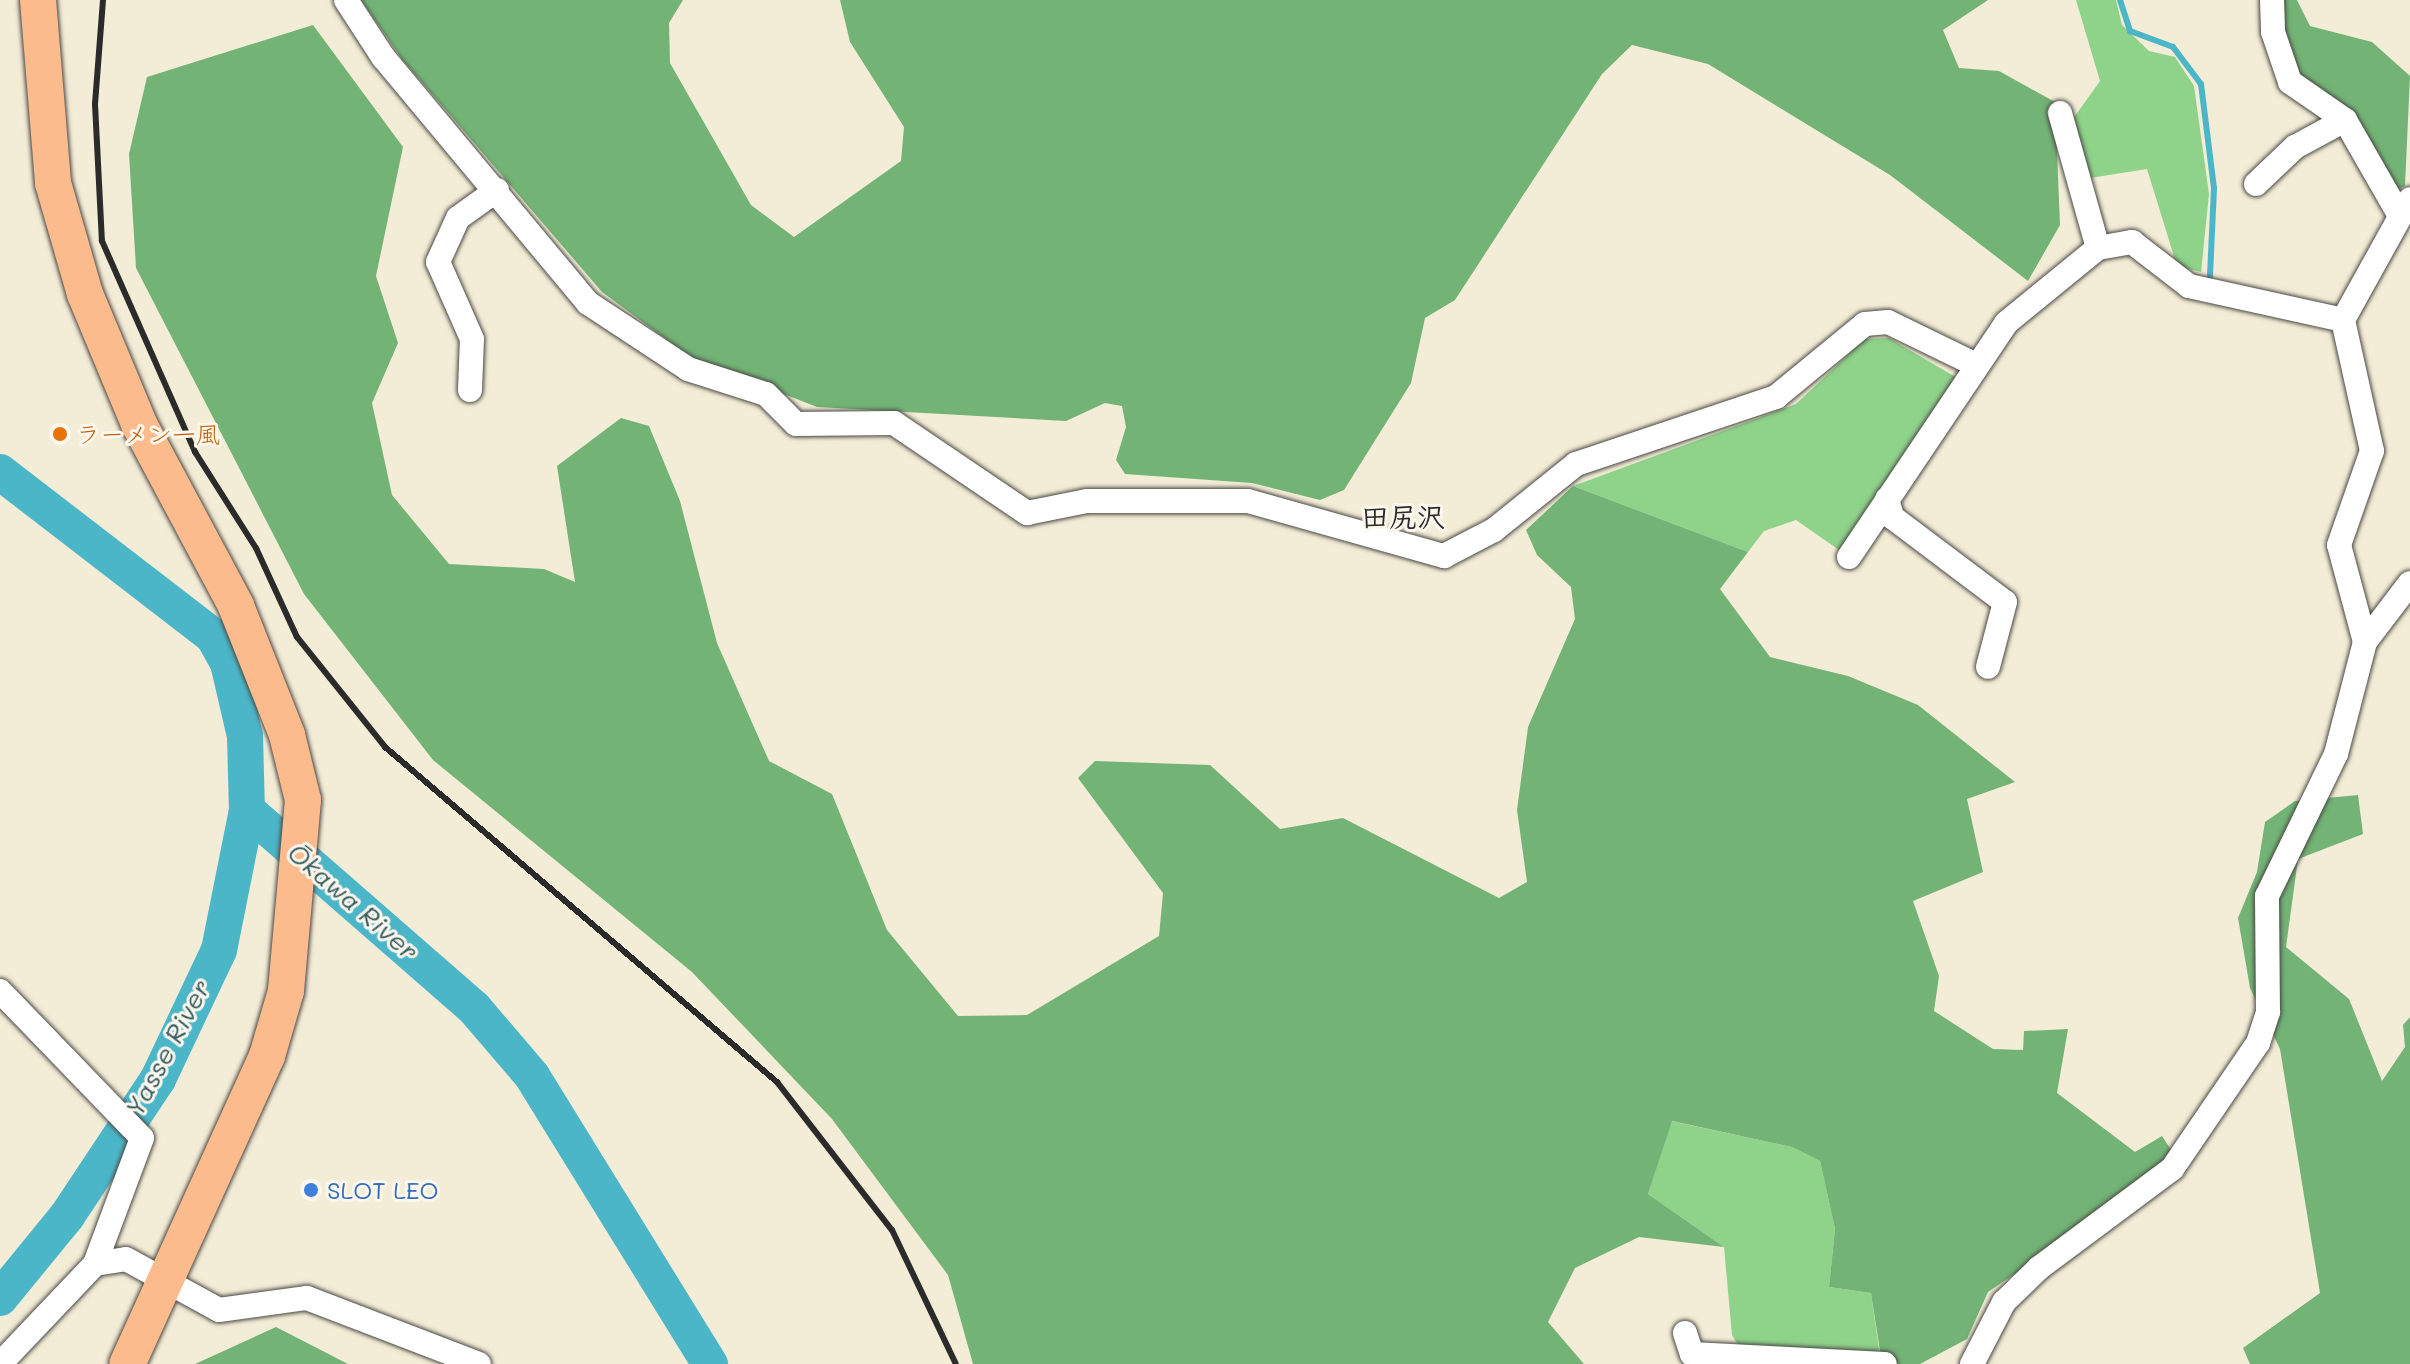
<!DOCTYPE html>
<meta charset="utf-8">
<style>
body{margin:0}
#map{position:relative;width:2410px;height:1364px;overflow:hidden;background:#f3ecd6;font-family:Mali,"Klee One",sans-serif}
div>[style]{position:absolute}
.green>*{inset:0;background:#8fd28a}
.forest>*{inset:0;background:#73b476}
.stream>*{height:6px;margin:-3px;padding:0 3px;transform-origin:3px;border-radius:3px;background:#4cb6c9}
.river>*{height:36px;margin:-18px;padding:0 18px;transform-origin:18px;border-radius:18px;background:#4cb6c9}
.roads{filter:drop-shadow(0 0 2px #494845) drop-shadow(0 0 2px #494845)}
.minor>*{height:24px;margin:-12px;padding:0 12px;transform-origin:12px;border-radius:12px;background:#fff}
.highway>*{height:36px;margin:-18px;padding:0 18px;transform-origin:18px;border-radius:18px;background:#fbbb8c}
.rail>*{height:6px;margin:-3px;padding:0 3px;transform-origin:3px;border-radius:3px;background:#2b2b2b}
.dots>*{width:22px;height:22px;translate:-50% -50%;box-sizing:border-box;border:4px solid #fbf7ec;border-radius:50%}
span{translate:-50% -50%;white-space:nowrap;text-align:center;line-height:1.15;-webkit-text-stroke:6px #fbf7ec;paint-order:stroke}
.food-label{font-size:24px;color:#c56008}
.left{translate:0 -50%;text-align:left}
.shop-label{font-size:24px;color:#366cbe}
.water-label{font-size:26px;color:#375c62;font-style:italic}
.quarter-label{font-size:28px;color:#2b2b2b;font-weight:700}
</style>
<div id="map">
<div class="green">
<div style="clip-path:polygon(2076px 0,2116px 0,2122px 25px,2149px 51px,2175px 57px,2194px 86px,2209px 194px,2201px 272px,2177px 266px,2147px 169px,2084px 179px,2070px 123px,2100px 81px)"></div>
<div style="clip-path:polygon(1889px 338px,1959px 379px,1842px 552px,1796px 520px,1764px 531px,1748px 552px,1573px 486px,1796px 404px,1865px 339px)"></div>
<div style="clip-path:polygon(1671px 1121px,1792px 1147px,1820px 1161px,1835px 1229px,1829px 1287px,1871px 1293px,1880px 1356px,1742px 1352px,1732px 1335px,1724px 1247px,1648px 1194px)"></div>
</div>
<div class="forest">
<div style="clip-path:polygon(361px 0,683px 0,669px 23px,670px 63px,751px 205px,794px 237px,901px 161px,904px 127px,850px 42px,840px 0,1988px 0,1943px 30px,1959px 68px,1999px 71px,2055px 102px,2060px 225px,2028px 281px,1890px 175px,1708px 64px,1632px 45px,1602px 74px,1455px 300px,1425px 318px,1411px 383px,1344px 490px,1320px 500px,1252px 483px,1125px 474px,1116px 460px,1126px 427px,1122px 406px,1105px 403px,1066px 421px,817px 407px,692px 358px,602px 292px,402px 59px)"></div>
<div style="clip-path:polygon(2278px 0,2297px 0,2310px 26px,2372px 42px,2410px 76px,2405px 186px,2395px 190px,2299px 77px,2285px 56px)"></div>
<div style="clip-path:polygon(313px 25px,403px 147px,376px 276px,398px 343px,372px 403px,392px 495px,449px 564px,544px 569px,575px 582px,557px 466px,621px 418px,649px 426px,680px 501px,717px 643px,769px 761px,832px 794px,887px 930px,958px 1016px,1027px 1015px,1159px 936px,1163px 893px,1078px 778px,1095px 761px,1210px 765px,1280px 829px,1343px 818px,1499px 898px,1527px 882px,1517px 810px,1528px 727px,1575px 619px,1571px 587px,1537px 555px,1526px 530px,1573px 486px,1748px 552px,1720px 589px,1770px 657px,1848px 676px,1918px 705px,2015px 782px,1967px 799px,1983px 872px,1913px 901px,1939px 976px,1934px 1011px,1993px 1049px,2023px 1050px,2024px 1031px,2068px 1029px,2057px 1093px,2135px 1152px,2162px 1136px,2173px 1153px,2133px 1193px,1988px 1292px,1967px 1339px,1920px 1364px,1882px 1364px,1871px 1293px,1829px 1287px,1835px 1229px,1820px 1161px,1792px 1147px,1672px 1121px,1648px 1194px,1724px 1247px,1639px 1237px,1575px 1268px,1548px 1322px,1584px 1364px,973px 1364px,948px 1275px,832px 1119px,692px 972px,433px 760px,304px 594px,136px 268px,129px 154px,147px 77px)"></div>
<div style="clip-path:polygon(2358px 795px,2363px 834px,2298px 859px,2286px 947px,2349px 999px,2382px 1081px,2405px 1047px,2403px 1025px,2410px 1017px,2410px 1364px,2250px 1364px,2243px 1348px,2320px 1293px,2280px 1049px,2250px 988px,2238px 918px,2257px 872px,2265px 822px,2295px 801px)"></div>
<div style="clip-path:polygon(276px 1327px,348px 1364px,195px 1364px)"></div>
</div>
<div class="stream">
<div style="left:2120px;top:0;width:33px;rotate:72deg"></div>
<div style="left:2130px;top:31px;width:46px;rotate:20.4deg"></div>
<div style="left:2173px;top:47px;width:46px;rotate:52.9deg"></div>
<div style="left:2201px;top:84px;width:105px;rotate:82.9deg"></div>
<div style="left:2214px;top:188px;width:88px;rotate:92.6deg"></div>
</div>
<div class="river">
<div style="left:0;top:472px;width:269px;rotate:37.6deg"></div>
<div style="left:213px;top:636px;width:31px;rotate:61deg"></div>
<div style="left:228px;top:663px;width:75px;rotate:76.9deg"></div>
<div style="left:245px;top:736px;width:74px;rotate:88.5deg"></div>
<div style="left:247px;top:810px;width:143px;rotate:101.3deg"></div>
<div style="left:219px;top:950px;width:143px;rotate:115.3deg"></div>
<div style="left:158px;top:1079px;width:164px;rotate:123.6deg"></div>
<div style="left:67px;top:1216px;width:106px;rotate:129.3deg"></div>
<div style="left:247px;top:810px;width:301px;rotate:41.1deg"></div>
<div style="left:474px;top:1008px;width:89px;rotate:49.5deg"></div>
<div style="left:532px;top:1076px;width:339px;rotate:58.3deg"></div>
</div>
<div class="roads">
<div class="minor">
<div style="left:346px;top:0;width:68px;rotate:57deg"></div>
<div style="left:383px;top:57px;width:320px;rotate:50.2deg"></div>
<div style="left:588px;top:303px;width:120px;rotate:33.4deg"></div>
<div style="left:688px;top:369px;width:82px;rotate:17.8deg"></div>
<div style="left:766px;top:394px;width:42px;rotate:45deg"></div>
<div style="left:796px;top:424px;width:98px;rotate:-0.6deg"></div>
<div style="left:894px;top:423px;width:161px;rotate:34.1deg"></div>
<div style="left:1027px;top:513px;width:61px;rotate:-11.3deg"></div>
<div style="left:1087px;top:501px;width:161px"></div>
<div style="left:1248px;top:501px;width:204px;rotate:15.7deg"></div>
<div style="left:1444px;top:556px;width:56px;rotate:-27.5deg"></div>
<div style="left:1494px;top:530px;width:105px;rotate:-38.8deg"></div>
<div style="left:1576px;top:464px;width:211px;rotate:-18.5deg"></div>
<div style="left:1776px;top:397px;width:115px;rotate:-39.4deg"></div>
<div style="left:1865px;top:324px;width:23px;rotate:-5deg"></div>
<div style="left:1888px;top:322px;width:96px;rotate:26deg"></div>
<div style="left:2272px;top:0;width:32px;rotate:88deg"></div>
<div style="left:2273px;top:32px;width:53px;rotate:71.2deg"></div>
<div style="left:2290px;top:82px;width:67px;rotate:34.6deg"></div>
<div style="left:2345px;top:120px;width:111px;rotate:60.2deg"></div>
<div style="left:2060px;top:113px;width:140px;rotate:74.3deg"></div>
<div style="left:2256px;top:184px;width:54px;rotate:-43.5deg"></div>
<div style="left:2295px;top:147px;width:57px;rotate:-28.4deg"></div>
<div style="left:470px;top:390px;width:51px;rotate:-87.8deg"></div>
<div style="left:472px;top:339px;width:84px;rotate:-113.8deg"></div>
<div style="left:438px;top:262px;width:48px;rotate:-65.6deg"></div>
<div style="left:458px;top:218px;width:48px;rotate:-35.7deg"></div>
<div style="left:1887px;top:499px;width:19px;rotate:74deg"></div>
<div style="left:1892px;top:517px;width:141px;rotate:37deg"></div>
<div style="left:2005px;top:602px;width:67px;rotate:104.7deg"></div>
<div style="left:1849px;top:557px;width:282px;rotate:-56.1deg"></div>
<div style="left:2006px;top:323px;width:119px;rotate:-39.2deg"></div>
<div style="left:2098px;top:248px;width:35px;rotate:-10deg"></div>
<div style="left:2132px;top:242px;width:72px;rotate:37.7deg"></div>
<div style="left:2189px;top:286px;width:158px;rotate:12.4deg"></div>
<div style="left:2365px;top:642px;width:74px;rotate:-52.7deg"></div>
<div style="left:0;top:991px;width:204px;rotate:46deg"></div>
<div style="left:142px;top:1138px;width:134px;rotate:110.5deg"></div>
<div style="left:1685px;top:1333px;width:22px;rotate:72deg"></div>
<div style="left:1692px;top:1354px;width:193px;rotate:3deg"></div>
<div style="left:0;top:1364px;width:138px;rotate:-46.5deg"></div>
<div style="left:95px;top:1264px;width:31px;rotate:-9deg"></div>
<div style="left:126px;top:1259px;width:106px;rotate:28.7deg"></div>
<div style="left:219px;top:1310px;width:89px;rotate:-7.8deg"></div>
<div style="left:307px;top:1298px;width:184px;rotate:21deg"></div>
<div style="left:1972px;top:1364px;width:70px;rotate:-62.7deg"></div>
<div style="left:2004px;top:1302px;width:49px;rotate:-44.2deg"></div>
<div style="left:2039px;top:1268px;width:166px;rotate:-36.7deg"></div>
<div style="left:2172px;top:1169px;width:153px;rotate:-55.7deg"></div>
<div style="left:2258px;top:1043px;width:33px;rotate:-72deg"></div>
<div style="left:2268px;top:1012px;width:116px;rotate:-90.5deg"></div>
<div style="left:2267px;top:896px;width:158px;rotate:-64.1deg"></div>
<div style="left:2336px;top:754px;width:116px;rotate:-75.5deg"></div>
<div style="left:2365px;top:642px;width:100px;rotate:-105deg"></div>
<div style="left:2339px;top:545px;width:100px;rotate:-70.7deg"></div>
<div style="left:2372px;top:451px;width:134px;rotate:-102.5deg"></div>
<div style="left:2343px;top:320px;width:138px;rotate:-61deg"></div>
</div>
<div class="highway">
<div style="left:38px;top:0;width:184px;rotate:85.3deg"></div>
<div style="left:53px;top:183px;width:116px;rotate:73.9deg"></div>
<div style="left:85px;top:294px;width:141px;rotate:67.4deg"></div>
<div style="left:139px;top:424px;width:206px;rotate:61.9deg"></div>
<div style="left:236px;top:606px;width:139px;rotate:68.4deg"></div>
<div style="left:287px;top:735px;width:67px;rotate:76.2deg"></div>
<div style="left:303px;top:800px;width:192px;rotate:95.1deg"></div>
<div style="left:286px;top:991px;width:68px;rotate:106.3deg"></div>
<div style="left:267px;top:1056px;width:338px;rotate:114.4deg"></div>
</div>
</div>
<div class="rail">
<div style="left:103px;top:0;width:104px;rotate:94.4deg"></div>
<div style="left:95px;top:104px;width:137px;rotate:87.1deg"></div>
<div style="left:102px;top:241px;width:231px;rotate:66.2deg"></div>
<div style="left:195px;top:452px;width:114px;rotate:57.6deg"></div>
<div style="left:256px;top:548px;width:98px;rotate:65.3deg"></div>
<div style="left:297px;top:637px;width:141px;rotate:51.3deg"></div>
<div style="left:385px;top:747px;width:516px;rotate:40.52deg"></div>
<div style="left:777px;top:1082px;width:187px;rotate:52.2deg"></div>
<div style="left:892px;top:1230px;width:148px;rotate:64.5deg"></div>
</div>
<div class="dots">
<div style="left:60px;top:434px;background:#e8710a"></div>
<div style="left:311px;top:1190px;background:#3f7fe0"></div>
</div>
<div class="food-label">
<span class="left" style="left:76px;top:434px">ラーメン一風</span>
</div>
<div class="shop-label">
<span class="left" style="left:327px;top:1190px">SLOT LEO</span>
</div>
<div class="water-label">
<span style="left:353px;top:902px;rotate:41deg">Ōkawa River</span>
<span style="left:168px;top:1048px;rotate:-62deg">Yasse River</span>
</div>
<div class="quarter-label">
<span style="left:1403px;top:516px">田尻沢</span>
</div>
</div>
